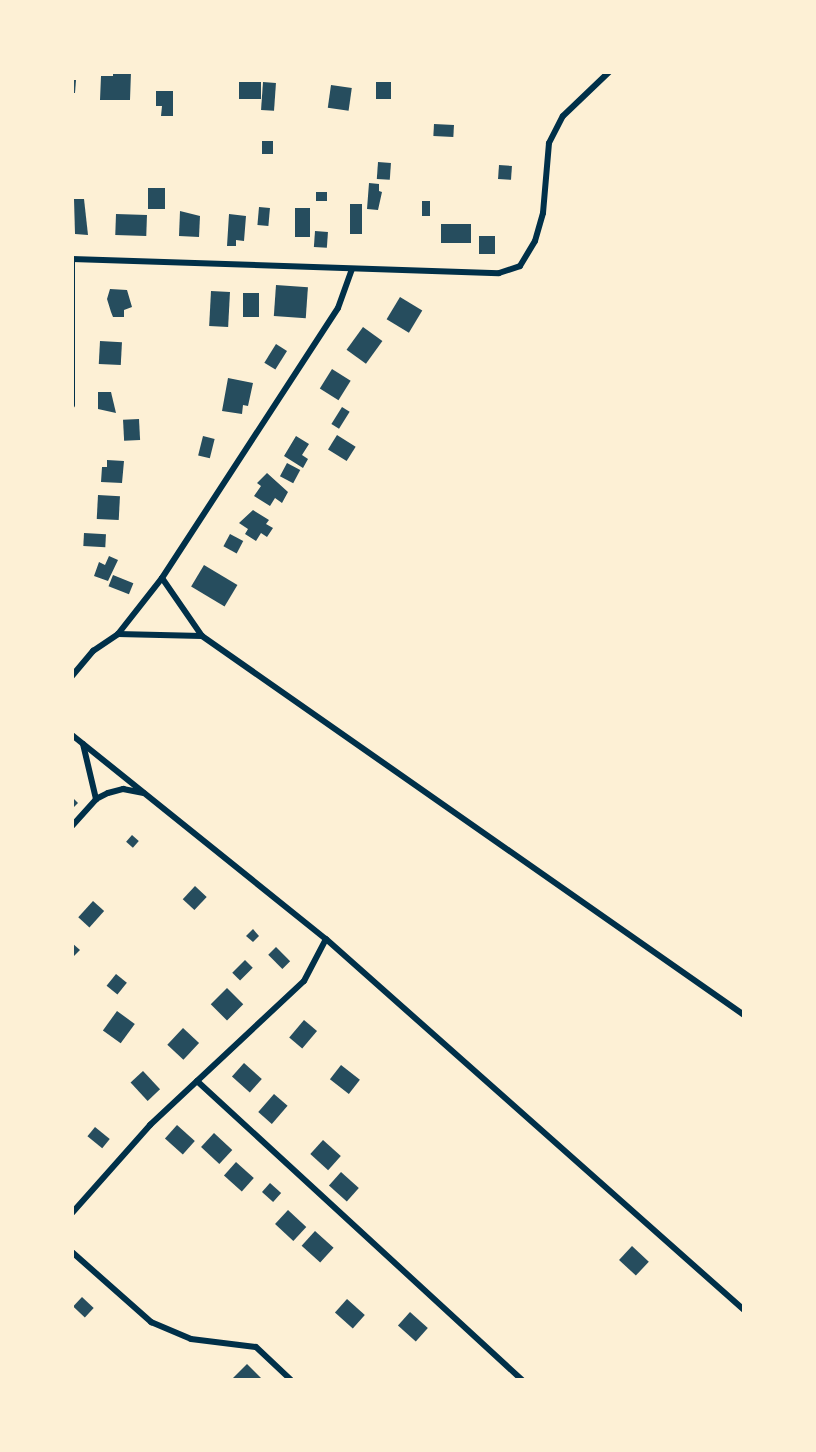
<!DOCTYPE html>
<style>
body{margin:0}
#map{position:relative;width:816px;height:1452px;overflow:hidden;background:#fdf0d5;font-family:Barlow,sans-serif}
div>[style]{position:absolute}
.building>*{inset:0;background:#264d5e;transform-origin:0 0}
.minor>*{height:6px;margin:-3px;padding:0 3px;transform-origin:3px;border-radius:3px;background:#003049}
span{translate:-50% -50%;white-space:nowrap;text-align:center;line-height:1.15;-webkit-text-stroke:4.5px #fdf0d5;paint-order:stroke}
.frame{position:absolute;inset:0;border:74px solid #fdf0d5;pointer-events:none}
</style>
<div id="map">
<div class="building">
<div style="clip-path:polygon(113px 72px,131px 72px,130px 100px,100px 100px,101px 76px,113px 76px)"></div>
<div style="clip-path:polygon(72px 80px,76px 80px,75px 93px,72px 93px)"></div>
<div style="left:239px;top:82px;width:22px;height:17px"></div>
<div style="left:263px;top:82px;width:13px;height:28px;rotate:4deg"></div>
<div style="left:376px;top:82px;width:15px;height:17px"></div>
<div style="left:331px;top:85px;width:21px;height:23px;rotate:8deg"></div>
<div style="clip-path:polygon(156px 91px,173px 91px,173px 116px,161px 116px,162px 106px,156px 106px)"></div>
<div style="left:434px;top:124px;width:20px;height:12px;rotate:3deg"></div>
<div style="left:262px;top:141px;width:11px;height:13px"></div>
<div style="left:378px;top:162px;width:13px;height:17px;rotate:4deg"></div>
<div style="left:499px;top:165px;width:13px;height:14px;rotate:4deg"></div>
<div style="clip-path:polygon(369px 183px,379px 184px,379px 191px,382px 192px,378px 210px,367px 209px)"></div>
<div style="left:148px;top:188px;width:17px;height:21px"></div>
<div style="left:316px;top:192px;width:11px;height:9px"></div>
<div style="clip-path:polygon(74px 199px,84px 199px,88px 235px,75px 234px)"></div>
<div style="left:422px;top:201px;width:8px;height:15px"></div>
<div style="left:350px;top:204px;width:12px;height:30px"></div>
<div style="left:259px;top:207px;width:11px;height:18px;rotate:5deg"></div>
<div style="left:295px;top:208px;width:15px;height:29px"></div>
<div style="clip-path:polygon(180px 211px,200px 216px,199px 237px,179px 236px)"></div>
<div style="left:116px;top:214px;width:31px;height:21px;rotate:2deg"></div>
<div style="clip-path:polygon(229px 214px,246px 216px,244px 241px,236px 240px,236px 246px,227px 246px)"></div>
<div style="left:441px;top:224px;width:30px;height:19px"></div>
<div style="left:315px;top:231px;width:13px;height:16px;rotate:4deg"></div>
<div style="left:479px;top:236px;width:16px;height:18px"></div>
<div style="left:276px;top:285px;width:32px;height:31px;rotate:4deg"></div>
<div style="clip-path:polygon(110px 289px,127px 290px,132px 307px,124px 310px,124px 317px,113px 317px,111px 312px,107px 299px)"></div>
<div style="left:211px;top:291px;width:19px;height:35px;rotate:3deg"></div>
<div style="left:243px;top:293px;width:16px;height:24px"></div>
<div style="left:400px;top:297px;width:26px;height:26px;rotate:31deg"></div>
<div style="left:363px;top:327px;width:24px;height:28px;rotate:36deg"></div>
<div style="left:100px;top:341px;width:22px;height:23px;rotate:3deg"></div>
<div style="left:276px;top:344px;width:13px;height:22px;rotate:32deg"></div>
<div style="left:332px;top:369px;width:22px;height:23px;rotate:32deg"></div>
<div style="clip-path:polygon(228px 378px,253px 383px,248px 406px,243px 405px,242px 414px,222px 411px)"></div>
<div style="clip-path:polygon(98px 392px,111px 392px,116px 413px,98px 409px)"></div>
<div style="left:342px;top:407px;width:9px;height:20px;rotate:32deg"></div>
<div style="left:139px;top:419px;width:21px;height:16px;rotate:87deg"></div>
<div style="left:337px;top:435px;width:22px;height:17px;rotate:32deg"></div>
<div style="left:203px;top:436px;width:12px;height:20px;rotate:14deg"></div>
<div style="clip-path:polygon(296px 436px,309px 444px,302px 455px,308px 459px,303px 468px,284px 456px)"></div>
<div style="clip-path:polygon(107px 460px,124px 461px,122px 483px,101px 482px,102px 467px,107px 467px)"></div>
<div style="left:287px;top:463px;width:15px;height:15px;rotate:28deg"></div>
<div style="clip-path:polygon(267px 473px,288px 492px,282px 503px,275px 498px,270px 506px,254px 496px,261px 486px,257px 483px)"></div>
<div style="left:98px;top:495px;width:22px;height:24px;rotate:3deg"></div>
<div style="clip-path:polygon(253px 510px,269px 520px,266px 524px,273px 528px,267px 537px,261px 533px,256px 541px,245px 534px,248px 529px,239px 523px)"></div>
<div style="left:84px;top:533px;width:22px;height:13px;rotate:3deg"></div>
<div style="left:230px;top:534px;width:15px;height:14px;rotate:28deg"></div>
<div style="clip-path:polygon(109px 556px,118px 560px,108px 581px,94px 576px,99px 562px,105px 565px)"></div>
<div style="left:204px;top:565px;width:39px;height:25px;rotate:31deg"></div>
<div style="left:113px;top:575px;width:22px;height:12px;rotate:22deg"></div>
<div style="clip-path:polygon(72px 797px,78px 803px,72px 809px)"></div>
<div style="left:132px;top:835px;width:9px;height:9px;rotate:41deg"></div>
<div style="left:195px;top:886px;width:16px;height:18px;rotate:43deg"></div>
<div style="left:93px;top:901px;width:15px;height:22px;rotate:42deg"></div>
<div style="clip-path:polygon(253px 929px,259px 936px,253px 942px,246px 936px)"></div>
<div style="clip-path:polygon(72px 943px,80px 950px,72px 958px)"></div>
<div style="left:276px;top:947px;width:20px;height:11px;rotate:45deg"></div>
<div style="left:245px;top:960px;width:11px;height:18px;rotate:45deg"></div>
<div style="left:116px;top:974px;width:14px;height:15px;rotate:39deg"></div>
<div style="left:227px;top:988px;width:23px;height:23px;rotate:45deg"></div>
<div style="left:117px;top:1011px;width:22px;height:24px;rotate:36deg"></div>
<div style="left:304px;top:1020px;width:17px;height:23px;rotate:40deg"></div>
<div style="left:183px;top:1028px;width:22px;height:23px;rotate:43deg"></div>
<div style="left:244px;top:1063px;width:24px;height:18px;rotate:42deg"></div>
<div style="left:341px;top:1065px;width:24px;height:18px;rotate:38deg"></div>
<div style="left:143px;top:1071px;width:25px;height:17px;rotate:47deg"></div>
<div style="left:274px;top:1094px;width:18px;height:24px;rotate:41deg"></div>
<div style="left:177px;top:1125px;width:24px;height:18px;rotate:42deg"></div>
<div style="left:95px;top:1127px;width:19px;height:12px;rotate:39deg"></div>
<div style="left:214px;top:1133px;width:25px;height:19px;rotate:43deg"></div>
<div style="left:323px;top:1140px;width:24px;height:19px;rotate:42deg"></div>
<div style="left:236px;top:1162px;width:24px;height:18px;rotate:42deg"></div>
<div style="left:341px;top:1172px;width:24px;height:18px;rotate:42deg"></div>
<div style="left:270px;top:1183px;width:15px;height:12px;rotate:42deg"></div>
<div style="left:288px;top:1210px;width:25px;height:19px;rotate:43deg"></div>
<div style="left:315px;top:1231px;width:25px;height:20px;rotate:42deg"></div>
<div style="left:632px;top:1246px;width:23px;height:19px;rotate:43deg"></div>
<div style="left:82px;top:1297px;width:16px;height:13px;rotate:43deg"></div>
<div style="left:347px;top:1299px;width:24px;height:18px;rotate:42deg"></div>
<div style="left:410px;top:1312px;width:24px;height:18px;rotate:42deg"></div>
<div style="clip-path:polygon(247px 1364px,263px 1380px,236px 1380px,233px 1378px)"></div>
</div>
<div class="minor">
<div style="left:72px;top:259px;width:427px;rotate:1.9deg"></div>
<div style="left:499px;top:273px;width:22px;rotate:-18deg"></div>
<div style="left:520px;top:266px;width:29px;rotate:-59deg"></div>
<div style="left:535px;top:241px;width:29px;rotate:-74deg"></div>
<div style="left:543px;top:213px;width:70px;rotate:-85.1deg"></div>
<div style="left:549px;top:143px;width:30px;rotate:-63deg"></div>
<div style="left:563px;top:116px;width:64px;rotate:-43.7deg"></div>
<div style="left:72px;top:259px;width:146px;rotate:90deg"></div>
<div style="left:162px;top:578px;width:70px;rotate:55.4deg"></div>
<div style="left:202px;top:636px;width:661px;rotate:34.96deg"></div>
<div style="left:118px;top:634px;width:84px;rotate:1.4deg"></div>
<div style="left:72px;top:676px;width:33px;rotate:-50deg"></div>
<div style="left:93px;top:651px;width:30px;rotate:-34deg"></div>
<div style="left:118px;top:634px;width:71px;rotate:-51.8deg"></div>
<div style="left:162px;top:578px;width:322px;rotate:-56.9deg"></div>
<div style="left:338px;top:308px;width:41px;rotate:-70.3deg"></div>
<div style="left:72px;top:735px;width:326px;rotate:38.8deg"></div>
<div style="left:326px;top:939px;width:559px;rotate:41.59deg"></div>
<div style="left:83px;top:744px;width:57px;rotate:76.7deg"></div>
<div style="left:72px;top:826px;width:36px;rotate:-48deg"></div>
<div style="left:96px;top:799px;width:13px;rotate:-27deg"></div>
<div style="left:108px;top:793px;width:16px;rotate:-15deg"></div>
<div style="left:123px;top:789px;width:21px;rotate:11deg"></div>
<div style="left:197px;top:1081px;width:442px;rotate:42.6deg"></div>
<div style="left:72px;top:1213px;width:118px;rotate:-48.4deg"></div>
<div style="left:150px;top:1125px;width:211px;rotate:-43.1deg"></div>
<div style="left:304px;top:981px;width:47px;rotate:-62.4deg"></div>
<div style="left:72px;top:1252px;width:106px;rotate:41.5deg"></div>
<div style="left:151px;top:1322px;width:43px;rotate:23deg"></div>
<div style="left:191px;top:1339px;width:65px;rotate:7deg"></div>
<div style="left:256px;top:1347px;width:48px;rotate:43.3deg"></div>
</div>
<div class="frame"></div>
</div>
